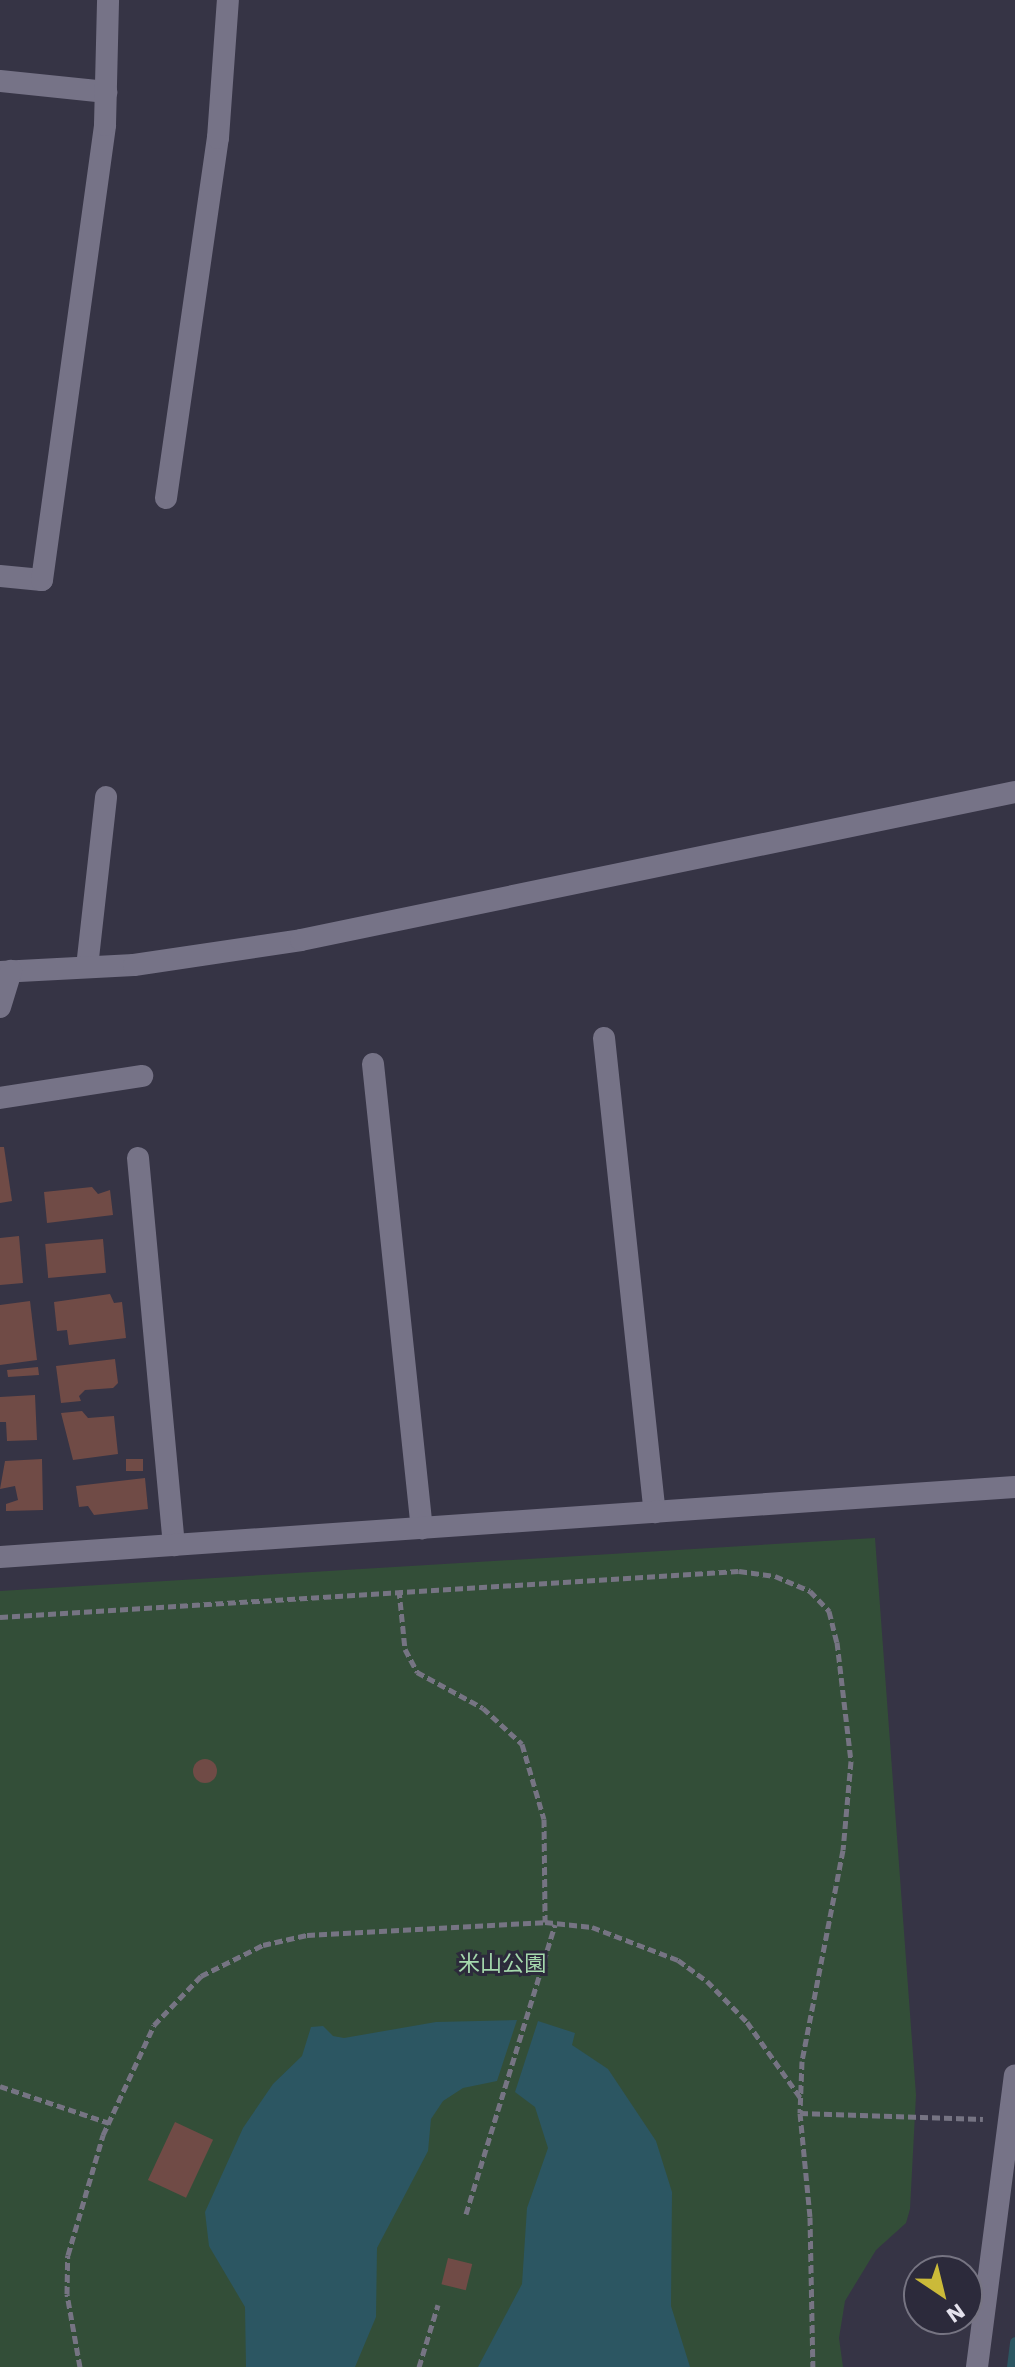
<!DOCTYPE html>
<meta charset="utf-8">
<style>
body{margin:0}
#map{position:relative;width:1015px;height:2367px;overflow:hidden;background:#363445;font-family:"Work Sans","Noto Sans JP",sans-serif}
div>[style]{position:absolute}
.green>*{inset:0;background:#334e38}
.water>*{inset:0;background:#2c5662}
.stream>*{height:11px;margin:-5.5px;padding:0 5.5px;transform-origin:5.5px;border-radius:5.5px;background:#2c5662}
.building>*{inset:0;background:#704b46;transform-origin:0 0}
.round{border-radius:50%}
.path>*{height:5px;margin-top:-2.5px;transform-origin:0;background:repeating-linear-gradient(90deg,#767483 0 8px,transparent 0 12px)}
.minor>*{height:22px;margin:-11px;padding:0 11px;transform-origin:11px;border-radius:11px;background:#767387}
span{translate:-50% -50%;white-space:nowrap;text-align:center;line-height:1.15;-webkit-text-stroke:6px #2c2a3b;paint-order:stroke}
.park-label{font-size:22px;color:#a5d9ad}
.north{position:absolute;left:903px;top:2255px;width:80px;height:80px;box-sizing:border-box;background:#2c2a3b;border:2px solid #767482;border-radius:50%;rotate:145deg;font-size:22px;font-weight:700;line-height:32px;text-align:center;color:#e4e2ed}
.north::after{content:'';display:block;margin:auto;width:28px;height:36px;background:#cbba39;clip-path:polygon(50% 0,100% 100%,50% 72%,0 100%)}
</style>
<div id="map">
<div class="green">
<div style="clip-path:polygon(875px 1538px,916px 2095px,910px 2209px,906px 2223px,876px 2250px,845px 2301px,839px 2338px,843px 2367px,0 2367px,0 1591px)"></div>
</div>
<div class="water">
<div style="clip-path:polygon(517px 2020px,497px 2081px,463px 2088px,443px 2101px,431px 2119px,428px 2151px,377px 2248px,376px 2317px,355px 2367px,246px 2367px,245px 2307px,209px 2246px,205px 2212px,243px 2128px,273px 2084px,302px 2056px,311px 2027px,323px 2026px,333px 2036px,344px 2038px,436px 2022px)"></div>
<div style="clip-path:polygon(538px 2021px,575px 2033px,572px 2045px,608px 2069px,656px 2141px,672px 2192px,671px 2306px,690px 2367px,478px 2367px,522px 2284px,527px 2208px,548px 2148px,535px 2107px,515px 2092px)"></div>
</div>
<div class="stream">
<div style="left:1012px;top:2367px;width:25px;rotate:-83deg"></div>
</div>
<div class="building">
<div style="clip-path:polygon(0 1147px,4px 1147px,12px 1201px,0 1203px)"></div>
<div style="clip-path:polygon(92px 1187px,98px 1194px,110px 1190px,113px 1215px,47px 1223px,44px 1192px)"></div>
<div style="clip-path:polygon(19px 1236px,23px 1283px,0 1285px,0 1238px)"></div>
<div style="left:103px;top:1239px;width:34px;height:58px;rotate:85deg"></div>
<div style="clip-path:polygon(110px 1294px,114px 1303px,122px 1302px,126px 1338px,69px 1345px,67px 1330px,57px 1331px,54px 1302px)"></div>
<div style="clip-path:polygon(30px 1301px,37px 1360px,0 1365px,0 1305px)"></div>
<div style="clip-path:polygon(115px 1359px,118px 1383px,113px 1388px,85px 1390px,79px 1396px,81px 1401px,61px 1403px,56px 1366px)"></div>
<div style="clip-path:polygon(38px 1367px,39px 1375px,8px 1377px,7px 1370px)"></div>
<div style="clip-path:polygon(35px 1395px,37px 1440px,7px 1441px,6px 1422px,0 1422px,0 1397px)"></div>
<div style="clip-path:polygon(82px 1411px,88px 1418px,114px 1416px,118px 1454px,73px 1460px,61px 1413px)"></div>
<div style="clip-path:polygon(42px 1459px,43px 1510px,6px 1511px,6px 1504px,18px 1500px,15px 1486px,0 1489px,5px 1461px)"></div>
<div style="left:126px;top:1459px;width:17px;height:12px"></div>
<div style="clip-path:polygon(145px 1478px,148px 1509px,94px 1515px,88px 1506px,79px 1507px,76px 1486px)"></div>
<div class="round" style="left:193px;top:1759px;width:24px;height:24px"></div>
<div style="left:175px;top:2122px;width:42px;height:64px;rotate:25deg"></div>
<div style="left:448px;top:2258px;width:25px;height:27px;rotate:14deg"></div>
</div>
<div class="path">
<div style="left:399px;top:1590px;width:59px;rotate:84.2deg"></div>
<div style="left:405px;top:1649px;width:26px;rotate:62deg"></div>
<div style="left:417px;top:1672px;width:75px;rotate:28.6deg"></div>
<div style="left:483px;top:1708px;width:53px;rotate:42.7deg"></div>
<div style="left:522px;top:1744px;width:78px;rotate:73.7deg"></div>
<div style="left:544px;top:1819px;width:103px;rotate:89.4deg"></div>
<div style="left:0;top:1617px;width:740px;rotate:-3.56deg"></div>
<div style="left:739px;top:1571px;width:36px;rotate:8deg"></div>
<div style="left:775px;top:1576px;width:38px;rotate:23deg"></div>
<div style="left:810px;top:1591px;width:28px;rotate:46deg"></div>
<div style="left:829px;top:1611px;width:32px;rotate:76deg"></div>
<div style="left:837px;top:1642px;width:120px;rotate:83.3deg"></div>
<div style="left:851px;top:1761px;width:89px;rotate:95.1deg"></div>
<div style="left:843px;top:1850px;width:215px;rotate:101deg"></div>
<div style="left:802px;top:2061px;width:52px;rotate:92.2deg"></div>
<div style="left:800px;top:2113px;width:104px;rotate:84.5deg"></div>
<div style="left:810px;top:2217px;width:150px;rotate:88.9deg"></div>
<div style="left:0;top:2086px;width:115px;rotate:18.7deg"></div>
<div style="left:800px;top:2113px;width:183px;rotate:1.9deg"></div>
<div style="left:466px;top:2214px;width:303px;rotate:-72.9deg"></div>
<div style="left:80px;top:2367px;width:74px;rotate:-100.1deg"></div>
<div style="left:67px;top:2294px;width:39px;rotate:-89deg"></div>
<div style="left:68px;top:2255px;width:125px;rotate:-73.7deg"></div>
<div style="left:103px;top:2135px;width:121px;rotate:-65.1deg"></div>
<div style="left:154px;top:2025px;width:68px;rotate:-46.2deg"></div>
<div style="left:201px;top:1976px;width:69px;rotate:-26.6deg"></div>
<div style="left:263px;top:1945px;width:45px;rotate:-12.8deg"></div>
<div style="left:307px;top:1935px;width:238px;rotate:-3.1deg"></div>
<div style="left:545px;top:1922px;width:47px;rotate:6.1deg"></div>
<div style="left:592px;top:1927px;width:92px;rotate:21deg"></div>
<div style="left:678px;top:1960px;width:36px;rotate:36deg"></div>
<div style="left:707px;top:1981px;width:57px;rotate:45.7deg"></div>
<div style="left:747px;top:2022px;width:92px;rotate:54.8deg"></div>
<div style="left:419px;top:2367px;width:65px;rotate:-73deg"></div>
</div>
<div class="minor">
<div style="left:0;top:81px;width:107px;rotate:5.9deg"></div>
<div style="left:166px;top:498px;width:364px;rotate:-81.8deg"></div>
<div style="left:218px;top:138px;width:138px;rotate:-85.9deg"></div>
<div style="left:0;top:576px;width:42px;rotate:5.4deg"></div>
<div style="left:42px;top:580px;width:459px;rotate:-82.1deg"></div>
<div style="left:105px;top:125px;width:125px;rotate:-88.6deg"></div>
<div style="left:87px;top:967px;width:171px;rotate:-83.6deg"></div>
<div style="left:0;top:972px;width:134px;rotate:-3deg"></div>
<div style="left:134px;top:965px;width:169px;rotate:-8.5deg"></div>
<div style="left:301px;top:940px;width:729px;rotate:-11.71deg"></div>
<div style="left:0;top:1007px;width:38px;rotate:-73deg"></div>
<div style="left:604px;top:1038px;width:477px;rotate:83.9deg"></div>
<div style="left:373px;top:1064px;width:467px;rotate:84deg"></div>
<div style="left:0;top:1098px;width:144px;rotate:-8.8deg"></div>
<div style="left:138px;top:1158px;width:389px;rotate:84.7deg"></div>
<div style="left:0;top:1557px;width:1017px;rotate:-3.95deg"></div>
<div style="left:977px;top:2367px;width:294px;rotate:-82.6deg"></div>
</div>
<div class="park-label">
<span style="left:502px;top:1964px">米山公園</span>
</div>
<div class="north">N</div>
</div>
